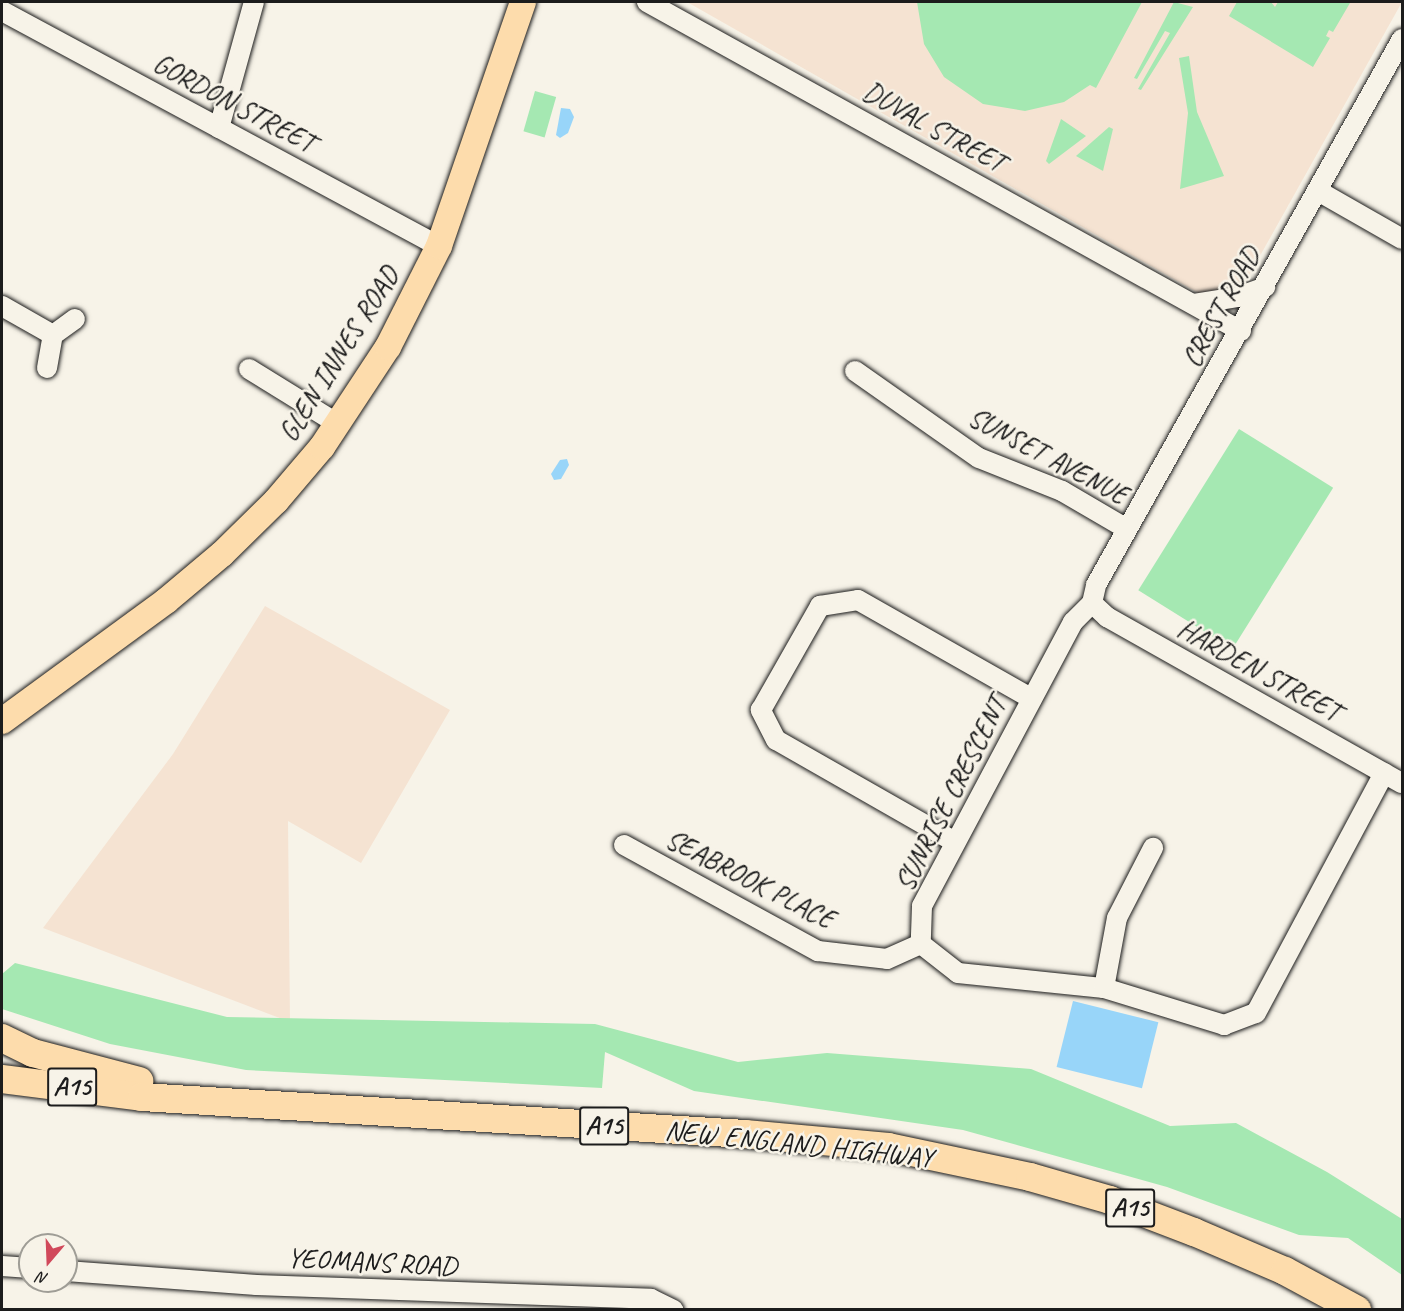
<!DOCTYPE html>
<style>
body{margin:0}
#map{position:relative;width:1404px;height:1311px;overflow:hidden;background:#f7f3e8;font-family:Caveat,sans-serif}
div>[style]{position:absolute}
.built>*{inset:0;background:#f5e3d2}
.green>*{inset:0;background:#a5e8b2;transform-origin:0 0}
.water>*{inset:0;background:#98d5f9;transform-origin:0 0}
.roads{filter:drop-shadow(0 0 2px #1c1c1c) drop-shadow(0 0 2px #1c1c1c)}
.minor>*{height:20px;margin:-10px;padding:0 10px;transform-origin:10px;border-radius:10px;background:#f7f3e8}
.major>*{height:26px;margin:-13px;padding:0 13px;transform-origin:13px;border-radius:13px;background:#fddcac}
.highway>*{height:28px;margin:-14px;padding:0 14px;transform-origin:14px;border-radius:14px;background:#fddcac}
span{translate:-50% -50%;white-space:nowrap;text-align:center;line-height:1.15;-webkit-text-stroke:5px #f7f3e8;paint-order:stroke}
.shield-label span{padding:2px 4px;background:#f7f3e8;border:2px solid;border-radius:4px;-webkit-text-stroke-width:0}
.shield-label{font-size:27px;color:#1c1c1c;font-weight:700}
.street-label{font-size:28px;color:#1c1c1c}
.frame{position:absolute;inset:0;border:3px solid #1c1c1c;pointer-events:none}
.north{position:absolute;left:18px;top:1233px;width:60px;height:60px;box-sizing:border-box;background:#f7f3e8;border:2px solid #9f9d96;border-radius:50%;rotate:199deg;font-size:16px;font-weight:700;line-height:24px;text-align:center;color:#1c1c1c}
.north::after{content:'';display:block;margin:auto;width:21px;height:27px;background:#d1495b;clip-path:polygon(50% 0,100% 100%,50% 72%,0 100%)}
</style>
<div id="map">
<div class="built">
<div style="clip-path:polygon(687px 2px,1402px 2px,1242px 288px,1200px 294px)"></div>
<div style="clip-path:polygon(265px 606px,450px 710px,361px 863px,288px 821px,290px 1022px,43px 928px,173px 754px)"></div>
</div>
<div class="green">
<div style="clip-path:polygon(917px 2px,1142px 2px,1096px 88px,1090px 85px,1064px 102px,1025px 111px,983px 104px,944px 77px,924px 44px)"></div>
<div style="clip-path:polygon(1174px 2px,1193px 7px,1141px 90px,1138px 89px,1170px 33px,1165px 31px,1137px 79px,1134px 78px)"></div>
<div style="clip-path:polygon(1237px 2px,1271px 2px,1275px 7px,1278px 2px,1350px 3px,1333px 32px,1329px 30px,1326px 36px,1330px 38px,1313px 67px,1229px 16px)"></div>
<div style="clip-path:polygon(1189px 56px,1197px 112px,1224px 176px,1180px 189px,1188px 113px,1179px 58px)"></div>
<div style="left:535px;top:91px;width:22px;height:42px;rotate:16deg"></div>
<div style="clip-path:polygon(1061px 119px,1086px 136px,1049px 164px,1046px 161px)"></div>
<div style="clip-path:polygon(1109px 127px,1113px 129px,1103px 171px,1076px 156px)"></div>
<div style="left:1239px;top:429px;width:111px;height:190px;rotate:32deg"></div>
<div style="clip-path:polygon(15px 963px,227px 1017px,595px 1024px,738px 1062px,827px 1053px,1031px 1069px,1170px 1126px,1236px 1123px,1327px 1172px,1402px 1219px,1402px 1275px,1348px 1238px,1299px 1235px,1167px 1187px,963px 1130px,694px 1091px,605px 1052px,602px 1088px,246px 1070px,110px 1044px,2px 1009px,2px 974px)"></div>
</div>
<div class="water">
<div style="clip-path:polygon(561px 108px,570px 109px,574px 117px,568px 133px,560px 138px,556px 135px)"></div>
<div style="clip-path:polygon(567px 459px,569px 465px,561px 479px,554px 480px,551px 474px,560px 460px)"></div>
<div style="left:1073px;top:1001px;width:88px;height:68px;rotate:14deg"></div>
</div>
<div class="roads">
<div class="minor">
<div style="left:647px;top:2px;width:679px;rotate:28.98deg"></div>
<div style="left:2px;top:11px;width:496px;rotate:28.3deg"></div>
<div style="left:219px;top:128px;width:131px;rotate:-74.5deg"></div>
<div style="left:1318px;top:191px;width:97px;rotate:29.7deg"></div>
<div style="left:1194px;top:304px;width:45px;rotate:-9deg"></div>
<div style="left:1238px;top:297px;width:29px;rotate:-20deg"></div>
<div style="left:2px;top:306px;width:59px;rotate:29.6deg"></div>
<div style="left:53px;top:335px;width:27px;rotate:-36deg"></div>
<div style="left:47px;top:368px;width:34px;rotate:-80deg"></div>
<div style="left:249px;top:369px;width:105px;rotate:31.7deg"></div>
<div style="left:855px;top:371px;width:151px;rotate:35.1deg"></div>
<div style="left:979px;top:458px;width:89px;rotate:21.7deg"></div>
<div style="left:1062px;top:491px;width:75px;rotate:30.3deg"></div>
<div style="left:1092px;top:603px;width:27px;rotate:135deg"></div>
<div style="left:1073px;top:622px;width:322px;rotate:118deg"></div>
<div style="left:922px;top:906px;width:38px;rotate:92deg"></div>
<div style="left:921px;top:944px;width:47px;rotate:38.1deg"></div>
<div style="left:958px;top:973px;width:147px;rotate:5.9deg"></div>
<div style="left:1104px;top:988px;width:126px;rotate:17.1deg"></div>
<div style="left:1224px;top:1025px;width:34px;rotate:-21deg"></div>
<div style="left:1256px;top:1013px;width:272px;rotate:-61.9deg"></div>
<div style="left:1092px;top:603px;width:18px;rotate:-77deg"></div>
<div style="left:1096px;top:585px;width:626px;rotate:-60.73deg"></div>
<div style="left:1092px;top:603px;width:21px;rotate:43deg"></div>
<div style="left:1107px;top:617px;width:338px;rotate:29.4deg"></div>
<div style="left:955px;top:842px;width:206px;rotate:-150.3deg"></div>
<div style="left:776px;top:740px;width:34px;rotate:-117deg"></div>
<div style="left:761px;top:710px;width:120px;rotate:-60.4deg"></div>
<div style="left:820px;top:606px;width:38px;rotate:-9deg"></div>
<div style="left:858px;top:600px;width:200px;rotate:29.6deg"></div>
<div style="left:624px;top:845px;width:221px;rotate:28.7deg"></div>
<div style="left:818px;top:951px;width:69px;rotate:6.6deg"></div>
<div style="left:887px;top:959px;width:37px;rotate:-24deg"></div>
<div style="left:1104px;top:988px;width:71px;rotate:-79.5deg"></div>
<div style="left:1117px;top:918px;width:79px;rotate:-62.8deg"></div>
<div style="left:2px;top:1266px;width:28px;rotate:4deg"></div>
<div style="left:66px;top:1271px;width:191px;rotate:4.2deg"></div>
<div style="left:256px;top:1285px;width:395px;rotate:2deg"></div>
<div style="left:651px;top:1299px;width:25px;rotate:26deg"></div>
</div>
<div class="major">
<div style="left:2px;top:721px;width:203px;rotate:-36.2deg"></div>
<div style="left:166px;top:601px;width:73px;rotate:-40deg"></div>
<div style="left:222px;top:554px;width:76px;rotate:-44.5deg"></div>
<div style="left:276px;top:501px;width:71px;rotate:-49.6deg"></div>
<div style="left:322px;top:447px;width:120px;rotate:-56.6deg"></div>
<div style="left:388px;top:347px;width:113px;rotate:-63.2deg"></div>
<div style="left:439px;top:246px;width:258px;rotate:-71deg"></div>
</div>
<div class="highway">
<div style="left:2px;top:1038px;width:34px;rotate:26deg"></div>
<div style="left:33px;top:1053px;width:110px;rotate:14.8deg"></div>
<div style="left:2px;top:1079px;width:141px;rotate:7.3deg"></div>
<div style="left:142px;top:1097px;width:604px;rotate:3.51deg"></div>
<div style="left:745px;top:1134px;width:144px;rotate:5.2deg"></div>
<div style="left:888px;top:1147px;width:145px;rotate:11.9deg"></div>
<div style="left:1030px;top:1177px;width:83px;rotate:16deg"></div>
<div style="left:1110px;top:1200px;width:90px;rotate:20.9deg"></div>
<div style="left:1194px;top:1232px;width:99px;rotate:23.2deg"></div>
<div style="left:1285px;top:1271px;width:82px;rotate:28.4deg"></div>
</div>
</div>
<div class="shield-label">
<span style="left:72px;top:1087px">A15</span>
<span style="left:604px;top:1126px">A15</span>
<span style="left:1130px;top:1208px">A15</span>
</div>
<div class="street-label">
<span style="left:234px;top:103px;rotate:28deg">GORDON STREET</span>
<span style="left:934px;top:127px;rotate:29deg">DUVAL STREET</span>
<span style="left:1221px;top:307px;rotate:-61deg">CREST ROAD</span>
<span style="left:339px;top:354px;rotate:-58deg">GLEN INNES ROAD</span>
<span style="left:1048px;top:456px;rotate:28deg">SUNSET AVENUE</span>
<span style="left:1259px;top:670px;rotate:29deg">HARDEN STREET</span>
<span style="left:951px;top:794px;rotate:-63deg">SUNRISE CRESCENT</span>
<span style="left:750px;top:879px;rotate:27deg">SEABROOK PLACE</span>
<span style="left:799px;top:1144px;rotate:6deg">NEW ENGLAND HIGHWAY</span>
<span style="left:372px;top:1262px;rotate:3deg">YEOMANS ROAD</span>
</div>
<div class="frame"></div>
<div class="north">N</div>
</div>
